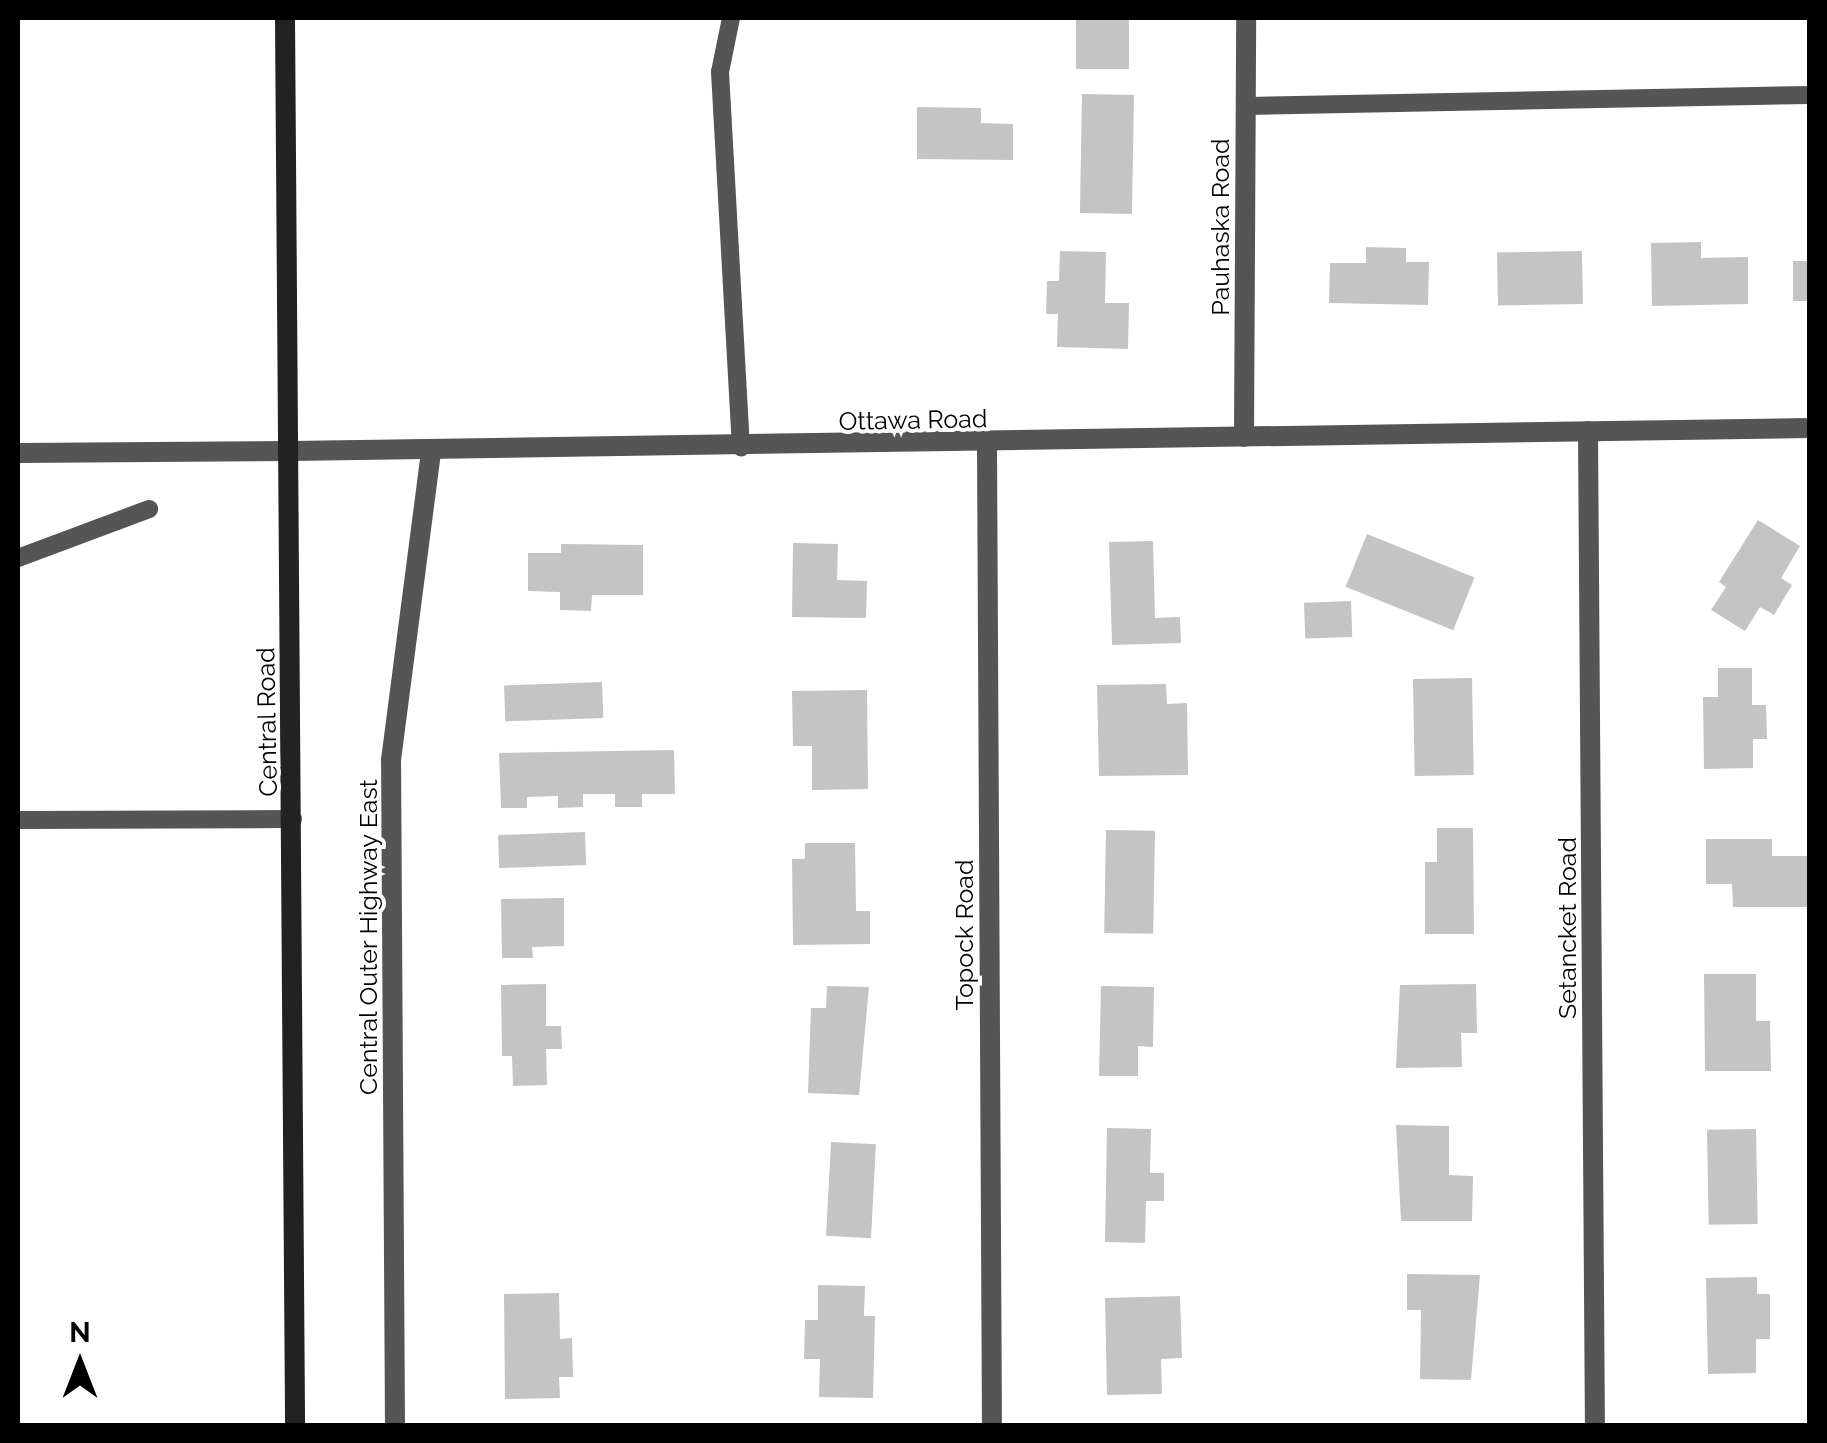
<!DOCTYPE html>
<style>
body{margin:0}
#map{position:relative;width:1827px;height:1443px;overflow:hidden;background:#fff;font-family:Raleway,sans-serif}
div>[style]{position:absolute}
.building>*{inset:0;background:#c4c4c4;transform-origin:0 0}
.service>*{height:18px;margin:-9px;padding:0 9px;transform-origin:9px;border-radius:9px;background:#555}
.minor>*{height:20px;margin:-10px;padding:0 10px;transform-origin:10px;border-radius:10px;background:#555}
.tertiary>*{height:20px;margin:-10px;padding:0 10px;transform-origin:10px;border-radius:10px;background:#555}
.secondary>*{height:20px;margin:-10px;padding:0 10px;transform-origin:10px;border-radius:10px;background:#222}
span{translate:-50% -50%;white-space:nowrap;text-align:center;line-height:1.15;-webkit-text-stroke:8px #fff;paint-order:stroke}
.street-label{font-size:25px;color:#000}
.frame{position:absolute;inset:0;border:20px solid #000;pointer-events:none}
.north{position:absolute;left:30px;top:1313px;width:100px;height:100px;-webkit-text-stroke:8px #fff;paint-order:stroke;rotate:0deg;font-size:28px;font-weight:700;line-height:40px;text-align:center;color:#000}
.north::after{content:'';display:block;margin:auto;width:35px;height:45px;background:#000;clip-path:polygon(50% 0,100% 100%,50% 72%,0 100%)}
</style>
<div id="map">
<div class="building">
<div style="left:1076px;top:18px;width:53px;height:51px"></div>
<div style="left:1082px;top:94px;width:52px;height:119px;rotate:1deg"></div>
<div style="clip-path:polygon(917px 107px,981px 108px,981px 123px,1013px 124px,1013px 160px,917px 159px)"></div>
<div style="clip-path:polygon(1701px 242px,1701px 258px,1748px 257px,1748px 304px,1652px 306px,1651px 243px)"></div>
<div style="clip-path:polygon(1366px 247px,1406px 248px,1406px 262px,1429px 262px,1428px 305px,1329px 303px,1330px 263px,1366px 263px)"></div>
<div style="clip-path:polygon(1060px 251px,1106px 252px,1105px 303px,1129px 303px,1128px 349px,1057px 347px,1058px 314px,1046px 314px,1047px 281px,1059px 281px)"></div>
<div style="left:1582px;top:251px;width:53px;height:85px;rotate:89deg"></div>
<div style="left:1793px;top:261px;width:17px;height:40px"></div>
<div style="clip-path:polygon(1758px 520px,1800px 546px,1781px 578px,1792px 585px,1774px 615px,1760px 607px,1745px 631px,1711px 610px,1726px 587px,1719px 582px)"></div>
<div style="left:1367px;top:534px;width:116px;height:57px;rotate:22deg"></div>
<div style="clip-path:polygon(1153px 541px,1155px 618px,1180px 617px,1181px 643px,1112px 645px,1109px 542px)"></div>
<div style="clip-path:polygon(793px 543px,838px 544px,837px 580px,867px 581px,866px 618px,792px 617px)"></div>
<div style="clip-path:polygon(561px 544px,643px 545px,643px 595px,592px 595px,591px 611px,560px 610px,560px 592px,528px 591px,528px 553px,561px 553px)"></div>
<div style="left:1351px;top:601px;width:36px;height:47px;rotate:88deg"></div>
<div style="clip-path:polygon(1718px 668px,1752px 668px,1752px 705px,1766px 705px,1767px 739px,1753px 739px,1753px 768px,1704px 769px,1703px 697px,1718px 697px)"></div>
<div style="left:1472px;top:678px;width:97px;height:59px;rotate:89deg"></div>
<div style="left:602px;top:682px;width:36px;height:98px;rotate:88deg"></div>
<div style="clip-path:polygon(1166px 684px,1167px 704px,1187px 703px,1188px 775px,1099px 776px,1097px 685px)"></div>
<div style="clip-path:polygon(867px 690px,868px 789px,812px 790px,812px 746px,793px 746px,792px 691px)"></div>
<div style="clip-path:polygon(674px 750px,675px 794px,642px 794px,642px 807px,615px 807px,615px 794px,583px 794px,583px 807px,558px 808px,558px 796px,527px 797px,527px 808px,501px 808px,499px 753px)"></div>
<div style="clip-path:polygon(1437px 828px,1473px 828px,1474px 934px,1425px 934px,1425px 862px,1437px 862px)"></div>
<div style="left:1106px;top:830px;width:49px;height:103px;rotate:1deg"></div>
<div style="left:585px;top:832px;width:33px;height:87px;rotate:88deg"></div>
<div style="clip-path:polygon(1706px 839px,1772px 839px,1772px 856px,1810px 856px,1810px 907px,1733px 907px,1732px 884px,1706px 884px)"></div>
<div style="clip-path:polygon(805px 843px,855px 843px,856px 911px,870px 911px,870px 944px,793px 945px,792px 859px,805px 859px)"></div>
<div style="clip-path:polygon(564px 898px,564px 946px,532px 947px,533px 958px,502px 958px,501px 899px)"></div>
<div style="clip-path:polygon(1704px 974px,1756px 974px,1756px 1021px,1770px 1021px,1771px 1071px,1705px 1071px)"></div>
<div style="clip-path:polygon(546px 984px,546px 1026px,561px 1026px,562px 1049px,546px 1049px,547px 1085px,513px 1086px,512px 1056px,502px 1056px,501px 985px)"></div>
<div style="clip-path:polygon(1476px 984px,1477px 1033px,1461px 1033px,1462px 1067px,1396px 1068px,1400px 985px)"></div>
<div style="clip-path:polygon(827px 986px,869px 987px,859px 1095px,808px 1093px,811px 1008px,826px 1008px)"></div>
<div style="clip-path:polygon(1101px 986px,1154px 987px,1153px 1047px,1138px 1046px,1138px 1076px,1099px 1076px)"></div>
<div style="clip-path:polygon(1396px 1125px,1449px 1126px,1449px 1175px,1473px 1176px,1472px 1221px,1401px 1221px)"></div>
<div style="clip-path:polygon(1107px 1128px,1151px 1129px,1150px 1173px,1164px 1173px,1164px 1201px,1146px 1201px,1145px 1243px,1105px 1242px)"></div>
<div style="left:1756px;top:1129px;width:95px;height:49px;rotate:89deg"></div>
<div style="left:831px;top:1142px;width:45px;height:94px;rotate:3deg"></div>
<div style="clip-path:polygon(1407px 1274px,1480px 1275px,1471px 1380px,1420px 1379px,1421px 1310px,1407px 1310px)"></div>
<div style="clip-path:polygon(1757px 1277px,1757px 1294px,1770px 1294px,1770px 1339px,1756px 1339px,1756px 1373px,1708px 1374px,1706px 1278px)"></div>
<div style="clip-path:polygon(818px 1285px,865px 1286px,864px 1316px,875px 1316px,873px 1398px,819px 1397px,820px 1359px,804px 1359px,805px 1320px,818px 1320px)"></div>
<div style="clip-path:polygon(559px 1293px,560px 1339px,572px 1338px,573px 1377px,559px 1377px,560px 1398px,505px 1399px,504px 1294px)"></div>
<div style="clip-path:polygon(1180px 1296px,1182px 1358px,1161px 1359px,1162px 1394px,1107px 1395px,1105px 1298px)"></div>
</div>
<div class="service">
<div style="left:731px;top:18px;width:55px;rotate:101.5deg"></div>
<div style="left:720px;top:72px;width:376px;rotate:86.8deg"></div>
<div style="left:1246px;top:106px;width:564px;rotate:-1.12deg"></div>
<div style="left:18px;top:558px;width:140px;rotate:-20.5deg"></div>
<div style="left:18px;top:820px;width:275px;rotate:-0.2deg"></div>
</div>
<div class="minor">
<div style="left:1588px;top:431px;width:995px;rotate:89.6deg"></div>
<div style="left:1244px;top:437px;width:419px;rotate:-89.7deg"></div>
<div style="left:987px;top:445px;width:981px;rotate:89.71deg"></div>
<div style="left:291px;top:451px;width:1519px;rotate:-0.87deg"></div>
<div style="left:395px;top:1426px;width:666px;rotate:-90.34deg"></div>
<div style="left:391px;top:760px;width:312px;rotate:-82.6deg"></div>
</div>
<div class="tertiary">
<div style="left:18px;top:453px;width:273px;rotate:-0.4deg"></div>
</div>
<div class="secondary">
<div style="left:285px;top:18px;width:1408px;rotate:89.59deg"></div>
</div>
<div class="street-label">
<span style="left:1220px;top:227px;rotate:-90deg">Pauhaska Road</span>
<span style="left:913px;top:420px;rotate:-1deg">Ottawa Road</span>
<span style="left:267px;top:722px;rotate:-91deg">Central Road</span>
<span style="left:1567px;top:928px;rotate:-90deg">Setancket Road</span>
<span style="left:964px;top:935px;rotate:-90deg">Topock Road</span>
<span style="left:368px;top:937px;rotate:-90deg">Central Outer Highway East</span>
</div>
<div class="frame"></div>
<div class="north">N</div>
</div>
